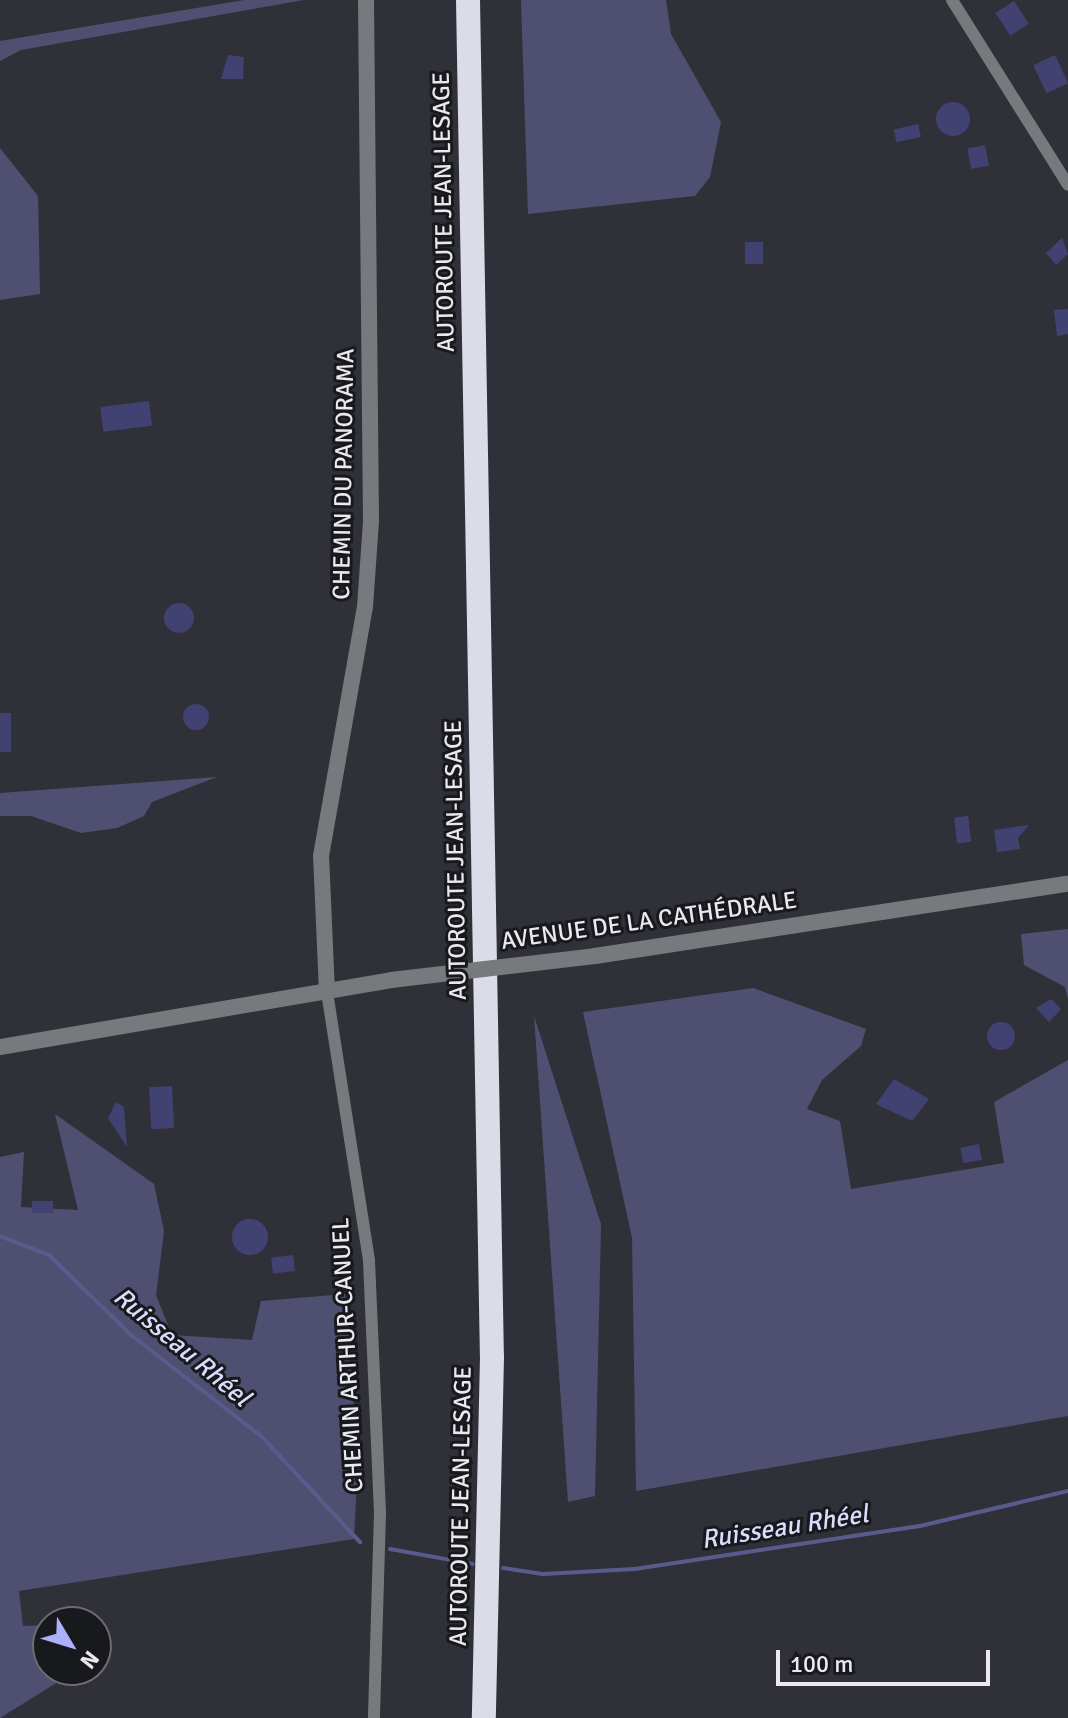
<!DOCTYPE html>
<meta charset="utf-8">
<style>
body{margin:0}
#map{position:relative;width:1068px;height:1718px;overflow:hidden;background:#303039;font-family:Signika,sans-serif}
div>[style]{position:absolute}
.green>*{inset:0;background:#4f5071}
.stream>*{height:4px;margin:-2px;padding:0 2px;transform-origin:2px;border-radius:2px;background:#5a5b8d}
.building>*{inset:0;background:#424272;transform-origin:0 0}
.round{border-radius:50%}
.minor>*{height:12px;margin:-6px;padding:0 6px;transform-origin:6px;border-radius:6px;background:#78797d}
.tertiary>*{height:16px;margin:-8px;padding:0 8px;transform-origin:8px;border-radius:8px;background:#78797d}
.motorway>*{height:24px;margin:-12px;padding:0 12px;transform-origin:12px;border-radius:12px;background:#dbdce8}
.tertiary-bridge>*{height:16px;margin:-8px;padding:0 8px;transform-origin:8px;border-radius:8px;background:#78797d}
span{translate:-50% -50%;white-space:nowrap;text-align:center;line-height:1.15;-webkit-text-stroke:6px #18191d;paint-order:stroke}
.street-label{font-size:24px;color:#e9e9ef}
.water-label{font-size:26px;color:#dadcfc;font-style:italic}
.north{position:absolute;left:32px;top:1606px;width:80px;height:80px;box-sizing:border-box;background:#18191d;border:2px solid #6c6c71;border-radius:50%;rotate:128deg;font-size:22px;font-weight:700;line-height:32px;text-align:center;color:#e9e9ef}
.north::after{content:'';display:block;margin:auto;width:28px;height:36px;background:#acaffb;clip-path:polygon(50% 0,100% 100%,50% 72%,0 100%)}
.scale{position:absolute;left:776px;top:1650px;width:214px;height:36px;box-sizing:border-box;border:4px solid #e9e9ef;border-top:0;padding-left:10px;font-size:24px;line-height:28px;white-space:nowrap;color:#e9e9ef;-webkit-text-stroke:6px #18191d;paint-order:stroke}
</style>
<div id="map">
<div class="green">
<div style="clip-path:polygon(244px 0,304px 0,21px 50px,0 61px,0 41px)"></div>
<div style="clip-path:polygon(521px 0,666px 0,671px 34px,721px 122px,710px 177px,695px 196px,528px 214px)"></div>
<div style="clip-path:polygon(0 148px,38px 196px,40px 294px,0 300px)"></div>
<div style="clip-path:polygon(217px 777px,152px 802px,144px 816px,117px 828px,81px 833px,31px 816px,0 816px,0 793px)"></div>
<div style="clip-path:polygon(1068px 929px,1068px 999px,1065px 987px,1024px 965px,1021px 934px)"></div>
<div style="clip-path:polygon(753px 988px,866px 1029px,861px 1046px,822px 1080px,807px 1109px,840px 1121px,851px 1189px,1004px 1163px,994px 1102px,1068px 1060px,1068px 1416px,636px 1491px,632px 1238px,583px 1012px)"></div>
<div style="clip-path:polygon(534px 1016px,601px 1224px,595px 1496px,568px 1502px)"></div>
<div style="clip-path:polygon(55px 1114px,154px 1184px,164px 1231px,156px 1295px,172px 1335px,252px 1340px,261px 1301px,345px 1294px,358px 1461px,354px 1539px,19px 1591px,23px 1626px,48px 1625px,48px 1670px,77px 1670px,0 1718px,0 1157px,24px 1152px,21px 1207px,78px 1210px)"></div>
</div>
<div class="stream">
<div style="left:0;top:1236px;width:53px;rotate:21.2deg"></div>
<div style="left:49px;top:1255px;width:115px;rotate:44.3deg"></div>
<div style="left:131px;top:1335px;width:166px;rotate:37.9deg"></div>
<div style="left:262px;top:1437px;width:144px;rotate:47deg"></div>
<div style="left:390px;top:1549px;width:84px;rotate:10.2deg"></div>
<div style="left:503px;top:1568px;width:40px;rotate:8.5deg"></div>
<div style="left:543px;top:1574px;width:92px;rotate:-3.1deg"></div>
<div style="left:635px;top:1569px;width:288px;rotate:-8.6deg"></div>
<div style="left:920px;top:1526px;width:152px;rotate:-13.3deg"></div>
</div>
<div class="building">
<div style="left:1014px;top:1px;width:27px;height:22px;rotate:57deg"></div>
<div style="clip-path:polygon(228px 55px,244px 57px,243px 79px,221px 79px)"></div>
<div style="left:1055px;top:55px;width:31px;height:24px;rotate:65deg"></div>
<div class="round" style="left:936px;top:102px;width:34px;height:34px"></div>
<div style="left:918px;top:124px;width:13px;height:25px;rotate:77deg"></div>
<div style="left:985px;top:145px;width:21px;height:18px;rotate:79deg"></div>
<div style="clip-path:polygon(1062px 238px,1068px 254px,1056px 265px,1046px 253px)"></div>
<div style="left:745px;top:242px;width:18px;height:22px"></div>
<div style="clip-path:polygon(1068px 309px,1068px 334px,1057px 336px,1054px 310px)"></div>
<div style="left:149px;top:401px;width:25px;height:49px;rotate:83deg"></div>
<div class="round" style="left:164px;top:603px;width:30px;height:30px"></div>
<div class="round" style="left:183px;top:704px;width:26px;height:26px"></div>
<div style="left:0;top:713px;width:11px;height:39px"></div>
<div style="left:968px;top:816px;width:26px;height:14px;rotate:83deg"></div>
<div style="clip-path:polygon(1029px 825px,1018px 838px,1020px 849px,997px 852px,994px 830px)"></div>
<div style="clip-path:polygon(1051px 999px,1061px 1009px,1049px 1022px,1036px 1008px)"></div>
<div class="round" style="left:987px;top:1022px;width:28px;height:28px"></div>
<div style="clip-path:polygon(894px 1079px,929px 1099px,912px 1121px,876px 1104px)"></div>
<div style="left:172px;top:1086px;width:42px;height:23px;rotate:87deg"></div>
<div style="clip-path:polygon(116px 1102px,124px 1107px,127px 1147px,108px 1118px)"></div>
<div style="left:979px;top:1144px;width:16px;height:19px;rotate:79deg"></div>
<div style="left:32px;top:1201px;width:21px;height:12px"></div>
<div class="round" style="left:232px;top:1219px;width:36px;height:36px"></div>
<div style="left:293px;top:1255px;width:16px;height:22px;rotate:83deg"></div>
</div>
<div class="minor">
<div style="left:952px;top:0;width:218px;rotate:57.9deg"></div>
<div style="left:327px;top:992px;width:272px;rotate:81.1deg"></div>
<div style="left:369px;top:1261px;width:252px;rotate:87.5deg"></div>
<div style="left:380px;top:1513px;width:205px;rotate:91.7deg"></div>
</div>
<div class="tertiary">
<div style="left:595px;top:956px;width:478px;rotate:-8.7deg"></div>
<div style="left:327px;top:992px;width:136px;rotate:-92.5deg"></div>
<div style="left:321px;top:856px;width:253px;rotate:-80deg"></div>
<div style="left:365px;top:607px;width:86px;rotate:-86deg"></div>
<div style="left:371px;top:521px;width:521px;rotate:-90.55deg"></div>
<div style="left:0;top:1047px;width:397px;rotate:-9.7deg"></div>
</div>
<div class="motorway">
<div style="left:468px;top:0;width:1357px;rotate:88.99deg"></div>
<div style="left:492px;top:1357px;width:361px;rotate:91.3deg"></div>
</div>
<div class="tertiary-bridge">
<div style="left:391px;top:980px;width:205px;rotate:-6.7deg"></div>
</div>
<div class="street-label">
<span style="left:444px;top:212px;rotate:-91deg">AUTOROUTE JEAN-LESAGE</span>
<span style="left:344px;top:474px;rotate:-89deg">CHEMIN DU PANORAMA</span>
<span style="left:456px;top:860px;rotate:-91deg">AUTOROUTE JEAN-LESAGE</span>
<span style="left:649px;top:921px;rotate:-8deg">AVENUE DE LA CATHÉDRALE</span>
<span style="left:348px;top:1355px;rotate:-93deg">CHEMIN ARTHUR-CANUEL</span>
<span style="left:461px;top:1506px;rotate:-89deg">AUTOROUTE JEAN-LESAGE</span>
</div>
<div class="water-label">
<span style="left:181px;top:1348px;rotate:40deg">Ruisseau Rhéel</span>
<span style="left:785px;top:1528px;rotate:-9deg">Ruisseau Rhéel</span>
</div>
<div class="north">N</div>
<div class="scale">100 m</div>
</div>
